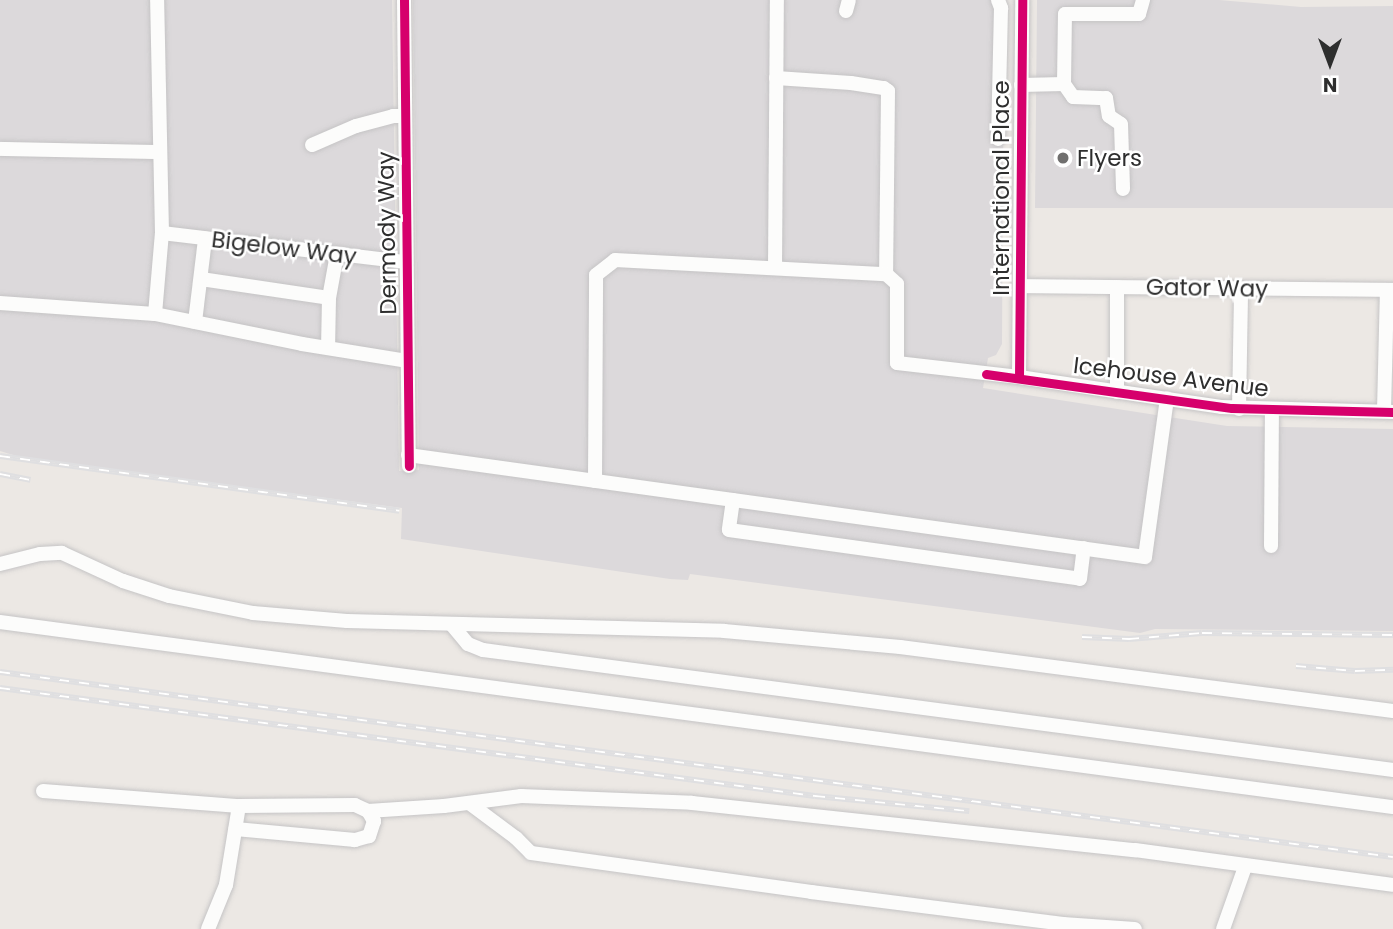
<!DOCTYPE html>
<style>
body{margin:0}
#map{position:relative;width:1393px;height:929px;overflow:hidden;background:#ece8e4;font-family:Poppins,sans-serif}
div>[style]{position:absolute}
.industrial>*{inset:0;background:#dcd9db}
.roads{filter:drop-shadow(0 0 2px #c5c4c5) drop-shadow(0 0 2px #c5c4c5)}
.minor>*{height:14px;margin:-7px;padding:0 7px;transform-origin:7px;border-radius:7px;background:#fcfcfb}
.rail>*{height:6px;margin-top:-3px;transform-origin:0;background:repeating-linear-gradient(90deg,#fff 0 10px,#dfdfe1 0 20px);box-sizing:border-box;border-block:2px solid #dfdfe1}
.cycleway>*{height:9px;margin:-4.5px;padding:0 4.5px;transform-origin:4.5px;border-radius:4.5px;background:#d6006c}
.dots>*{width:19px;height:19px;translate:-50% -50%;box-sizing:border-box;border:4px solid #fff;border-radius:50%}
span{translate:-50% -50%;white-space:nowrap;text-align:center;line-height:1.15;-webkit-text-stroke:5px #fff;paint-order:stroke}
.poi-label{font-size:23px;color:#2e2e2e}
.left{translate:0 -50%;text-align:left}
.street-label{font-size:23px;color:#2e2e2e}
.north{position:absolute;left:1295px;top:28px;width:70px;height:70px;-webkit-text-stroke:5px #fff;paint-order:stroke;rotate:180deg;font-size:19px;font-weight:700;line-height:28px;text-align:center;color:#2e2e2e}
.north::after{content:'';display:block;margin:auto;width:24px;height:32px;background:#2e2e2e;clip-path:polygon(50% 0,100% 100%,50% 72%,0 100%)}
</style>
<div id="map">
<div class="industrial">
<div style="clip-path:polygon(0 0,392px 0,399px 471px,419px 470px,413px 0,1004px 0,1002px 344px,996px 355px,988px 358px,983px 388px,1227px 426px,1393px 429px,1393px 631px,1155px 629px,1140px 633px,690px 574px,688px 580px,670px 579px,401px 539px,402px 508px,23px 458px,0 451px)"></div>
<div style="clip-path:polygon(1037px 0,1219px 0,1301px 7px,1393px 6px,1393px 208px,1035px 208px)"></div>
</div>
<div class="roads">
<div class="minor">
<div style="left:404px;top:0;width:466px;rotate:89.4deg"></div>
<div style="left:998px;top:0;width:9px;rotate:69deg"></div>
<div style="left:1001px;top:8px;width:131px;rotate:91.3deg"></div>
<div style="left:846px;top:11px;width:11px;rotate:-75deg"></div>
<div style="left:776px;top:78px;width:75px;rotate:3.8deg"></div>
<div style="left:851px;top:83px;width:33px;rotate:9deg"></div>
<div style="left:884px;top:88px;width:5px;rotate:37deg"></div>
<div style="left:888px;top:91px;width:183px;rotate:90.6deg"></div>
<div style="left:1064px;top:84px;width:16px;rotate:55deg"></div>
<div style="left:1073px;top:97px;width:33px;rotate:2deg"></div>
<div style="left:1106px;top:98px;width:18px;rotate:81deg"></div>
<div style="left:1109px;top:116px;width:14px;rotate:34deg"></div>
<div style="left:1121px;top:124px;width:65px;rotate:88.2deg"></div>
<div style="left:1021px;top:85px;width:43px;rotate:-1.3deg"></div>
<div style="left:1064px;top:84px;width:70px;rotate:-89.2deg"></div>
<div style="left:1065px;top:14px;width:74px"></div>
<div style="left:1139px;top:14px;width:15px;rotate:-74deg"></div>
<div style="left:312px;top:145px;width:48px;rotate:-23.4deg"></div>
<div style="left:356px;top:126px;width:38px;rotate:-15deg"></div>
<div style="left:393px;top:116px;width:12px"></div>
<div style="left:0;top:149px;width:160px;rotate:1.1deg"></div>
<div style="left:162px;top:233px;width:246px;rotate:6.8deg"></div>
<div style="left:775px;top:268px;width:268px;rotate:-89.6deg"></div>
<div style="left:201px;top:279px;width:129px;rotate:8.4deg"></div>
<div style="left:329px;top:298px;width:50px;rotate:91.1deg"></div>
<div style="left:1020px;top:286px;width:373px;rotate:0.6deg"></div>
<div style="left:329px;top:298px;width:45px;rotate:-79.7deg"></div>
<div style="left:0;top:303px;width:155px;rotate:4.1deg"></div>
<div style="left:155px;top:314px;width:150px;rotate:11.5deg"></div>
<div style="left:302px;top:344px;width:106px;rotate:9.2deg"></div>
<div style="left:155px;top:314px;width:81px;rotate:-85.1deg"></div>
<div style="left:162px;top:233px;width:233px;rotate:-91.2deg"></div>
<div style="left:195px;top:322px;width:84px;rotate:-83.1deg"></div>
<div style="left:1019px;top:377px;width:377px;rotate:-89.5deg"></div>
<div style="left:1117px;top:392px;width:105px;rotate:-90deg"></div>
<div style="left:1239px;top:409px;width:120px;rotate:-89deg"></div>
<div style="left:1384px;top:411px;width:121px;rotate:-88.6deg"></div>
<div style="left:408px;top:455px;width:744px;rotate:7.88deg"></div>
<div style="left:1145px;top:557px;width:160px;rotate:-82.1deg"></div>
<div style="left:595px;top:481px;width:206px;rotate:-89.7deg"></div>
<div style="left:596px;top:275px;width:24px;rotate:-38deg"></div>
<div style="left:615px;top:260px;width:271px;rotate:3deg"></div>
<div style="left:886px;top:274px;width:15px;rotate:42deg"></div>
<div style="left:897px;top:284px;width:79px;rotate:90deg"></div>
<div style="left:897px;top:363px;width:123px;rotate:6.5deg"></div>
<div style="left:1019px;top:377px;width:204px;rotate:8.4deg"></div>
<div style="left:1221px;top:407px;width:172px;rotate:1.7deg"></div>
<div style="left:733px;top:500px;width:30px;rotate:98deg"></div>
<div style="left:729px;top:530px;width:354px;rotate:7.9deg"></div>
<div style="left:1080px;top:579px;width:31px;rotate:-83deg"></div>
<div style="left:1271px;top:546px;width:136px;rotate:-89.6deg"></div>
<div style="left:0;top:564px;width:41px;rotate:-14deg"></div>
<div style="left:40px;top:554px;width:22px;rotate:-3deg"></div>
<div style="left:62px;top:553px;width:67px;rotate:24.7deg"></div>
<div style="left:123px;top:581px;width:48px;rotate:18.1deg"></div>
<div style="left:169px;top:596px;width:86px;rotate:11.4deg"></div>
<div style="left:253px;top:613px;width:94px;rotate:4.9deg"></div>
<div style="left:347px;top:621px;width:377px;rotate:1.5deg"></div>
<div style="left:724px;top:631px;width:177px;rotate:5.2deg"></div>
<div style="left:900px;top:647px;width:497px;rotate:7.4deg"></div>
<div style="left:0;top:622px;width:1405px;rotate:7.57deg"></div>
<div style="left:452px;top:625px;width:25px;rotate:50deg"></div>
<div style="left:468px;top:644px;width:16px;rotate:22deg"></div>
<div style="left:483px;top:650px;width:918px;rotate:7.51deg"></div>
<div style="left:43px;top:791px;width:197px;rotate:4.4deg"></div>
<div style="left:239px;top:806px;width:116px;rotate:-0.5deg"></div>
<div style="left:355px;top:805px;width:14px;rotate:25deg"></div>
<div style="left:368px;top:811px;width:12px;rotate:59deg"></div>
<div style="left:374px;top:821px;width:16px;rotate:108deg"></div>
<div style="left:369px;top:836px;width:15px;rotate:164deg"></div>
<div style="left:355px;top:840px;width:120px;rotate:-174.7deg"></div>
<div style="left:469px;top:803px;width:59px;rotate:36.7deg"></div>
<div style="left:516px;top:838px;width:21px;rotate:45deg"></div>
<div style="left:531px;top:853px;width:283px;rotate:7.9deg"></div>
<div style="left:811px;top:892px;width:254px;rotate:7.2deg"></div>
<div style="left:1063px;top:924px;width:72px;rotate:4deg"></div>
<div style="left:368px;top:811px;width:76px;rotate:-3.8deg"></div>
<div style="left:444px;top:806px;width:78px;rotate:-7.4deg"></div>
<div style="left:521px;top:796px;width:171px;rotate:2.3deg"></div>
<div style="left:692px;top:803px;width:445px;rotate:6.1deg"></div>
<div style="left:1135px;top:850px;width:260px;rotate:7.7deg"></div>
<div style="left:208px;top:929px;width:48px;rotate:-67.8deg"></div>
<div style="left:226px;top:885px;width:80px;rotate:-80.7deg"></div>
<div style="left:1223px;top:929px;width:66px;rotate:-70.5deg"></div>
</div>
</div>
<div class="rail">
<div style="left:0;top:456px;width:403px;rotate:7.8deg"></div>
<div style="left:0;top:474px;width:31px;rotate:11deg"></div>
<div style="left:1082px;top:637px;width:47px;rotate:2.4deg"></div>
<div style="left:1129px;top:639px;width:73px;rotate:-4.7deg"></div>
<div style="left:1202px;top:633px;width:191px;rotate:0.6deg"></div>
<div style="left:1296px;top:666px;width:59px;rotate:4.8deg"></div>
<div style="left:1355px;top:671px;width:38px;rotate:-2deg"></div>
<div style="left:0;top:672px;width:1405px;rotate:7.57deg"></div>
<div style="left:0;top:688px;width:822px;rotate:7.55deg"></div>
<div style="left:815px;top:796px;width:155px;rotate:5.6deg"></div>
</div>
<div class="cycleway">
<div style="left:404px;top:0;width:466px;rotate:89.4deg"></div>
<div style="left:986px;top:374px;width:248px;rotate:7.9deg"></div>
<div style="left:1232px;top:408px;width:161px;rotate:1.4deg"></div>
<div style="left:1019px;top:377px;width:377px;rotate:-89.5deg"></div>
</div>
<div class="dots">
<div style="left:1063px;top:158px;background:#706f6e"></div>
</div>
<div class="poi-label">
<span class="left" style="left:1077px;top:158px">Flyers</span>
</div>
<div class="street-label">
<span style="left:1001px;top:188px;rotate:-90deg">International Place</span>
<span style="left:387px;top:233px;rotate:-91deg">Dermody Way</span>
<span style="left:284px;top:248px;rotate:7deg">Bigelow Way</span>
<span style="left:1207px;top:288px;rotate:1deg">Gator Way</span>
<span style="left:1171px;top:377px;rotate:7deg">Icehouse Avenue</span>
</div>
<div class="north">N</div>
</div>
